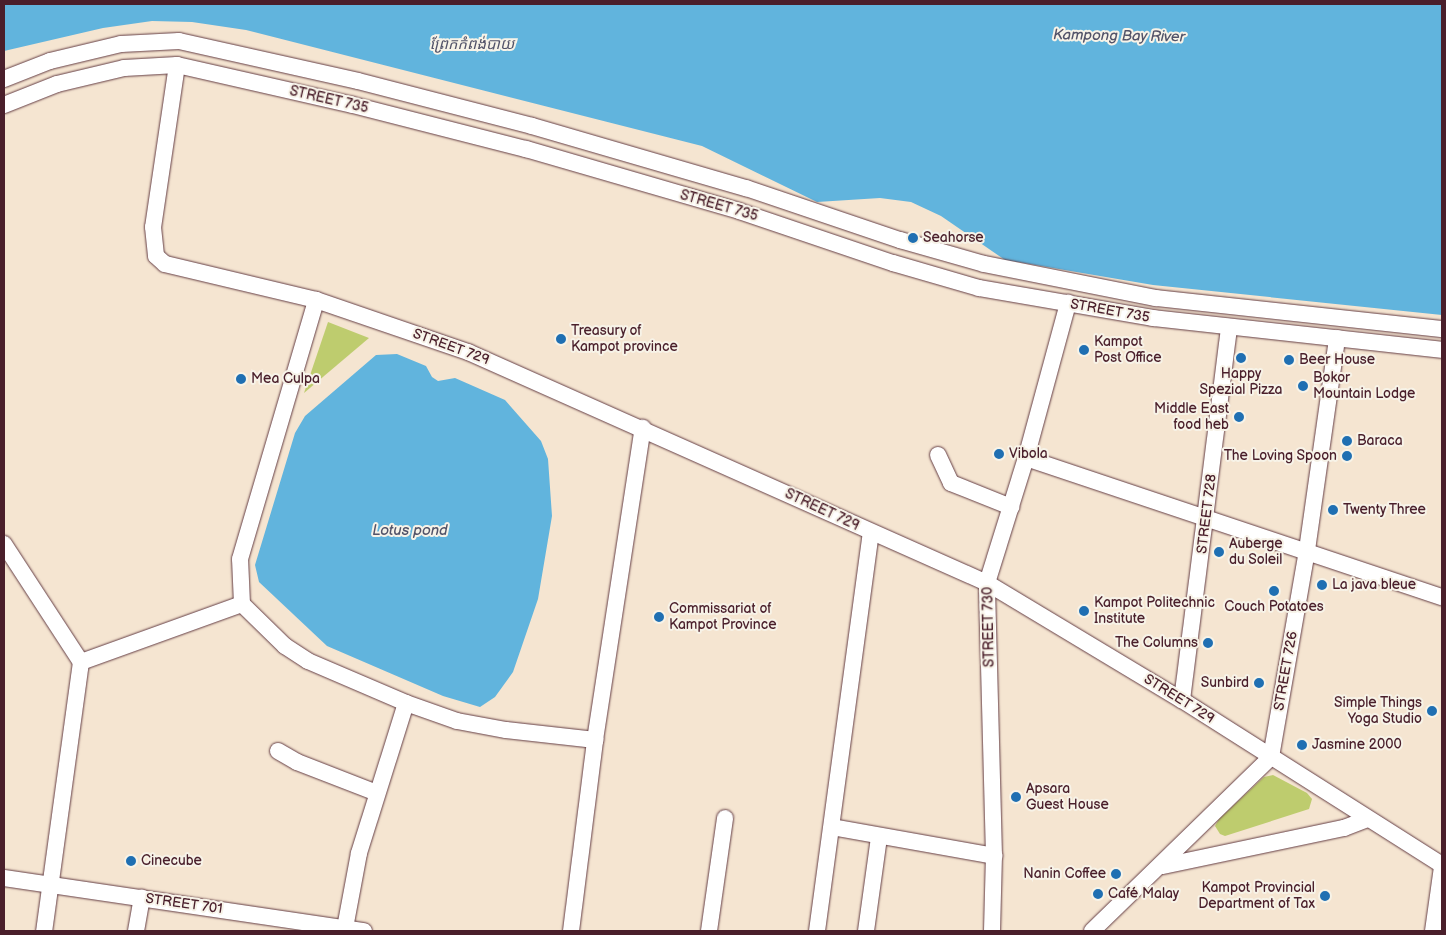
<!DOCTYPE html>
<meta charset="utf-8">
<style>
body{margin:0}
#map{position:relative;width:1446px;height:935px;overflow:hidden;background:#f5e5d1;font-family:"Balsamiq Sans","Noto Sans Khmer",sans-serif}
div>[style]{position:absolute}
.green>*{inset:0;background:#becc6e}
.water>*{inset:0;background:#61b4dd}
.roads{filter:drop-shadow(0 0 1px #643d44) drop-shadow(0 0 1px #643d44)}
.minor>*{height:16px;margin:-8px;padding:0 8px;transform-origin:8px;border-radius:8px;background:#fff}
.dots>*{width:14px;height:14px;translate:-50% -50%;box-sizing:border-box;border:2px solid #f7f3e8;border-radius:50%}
span{translate:-50% -50%;white-space:nowrap;text-align:center;line-height:1.15;-webkit-text-stroke:4px #f7f3e8;paint-order:stroke}
.street-label{font-size:14px;color:#4a1f2b}
.poi-label{font-size:14px;color:#4a1f2b}
.left{translate:0 -50%;text-align:left}
.right{translate:-100% -50%;text-align:right}
.water-label{font-size:15px;color:#525369;font-style:italic}
.frame{position:absolute;inset:0;border:5px solid #4a1f2b;pointer-events:none}
</style>
<div id="map">
<div class="green">
<div style="clip-path:polygon(328px 322px,369px 338px,304px 393px)"></div>
<div style="clip-path:polygon(1273px 775px,1307px 793px,1312px 799px,1309px 809px,1225px 836px,1220px 834px,1215px 826px,1219px 819px,1264px 777px)"></div>
</div>
<div class="water">
<div style="clip-path:polygon(4px 4px,1442px 4px,1442px 315px,1153px 285px,1005px 260px,941px 216px,911px 202px,880px 198px,817px 202px,702px 146px,246px 30px,192px 22px,152px 21px,103px 28px,4px 51px)"></div>
<div style="clip-path:polygon(397px 354px,426px 366px,432px 377px,438px 381px,455px 378px,505px 400px,541px 441px,548px 459px,552px 516px,538px 599px,513px 672px,495px 697px,480px 707px,443px 696px,327px 646px,259px 582px,255px 565px,295px 433px,305px 416px,376px 355px)"></div>
</div>
<div class="roads">
<div class="minor">
<div style="left:177px;top:65px;width:164px;rotate:98.4deg"></div>
<div style="left:153px;top:227px;width:29px;rotate:84deg"></div>
<div style="left:156px;top:256px;width:12px;rotate:42deg"></div>
<div style="left:165px;top:264px;width:155px;rotate:13.4deg"></div>
<div style="left:316px;top:300px;width:161px;rotate:18.9deg"></div>
<div style="left:468px;top:352px;width:568px;rotate:23.99deg"></div>
<div style="left:987px;top:583px;width:227px;rotate:31deg"></div>
<div style="left:1182px;top:700px;width:308px;rotate:32.4deg"></div>
<div style="left:4px;top:79px;width:49px;rotate:-21.4deg"></div>
<div style="left:50px;top:61px;width:73px;rotate:-13.5deg"></div>
<div style="left:121px;top:44px;width:58px;rotate:-3deg"></div>
<div style="left:179px;top:41px;width:183px;rotate:12.6deg"></div>
<div style="left:358px;top:81px;width:180px;rotate:14.5deg"></div>
<div style="left:532px;top:126px;width:223px;rotate:16.2deg"></div>
<div style="left:746px;top:188px;width:163px;rotate:18.7deg"></div>
<div style="left:900px;top:240px;width:87px;rotate:15.9deg"></div>
<div style="left:984px;top:264px;width:175px;rotate:11.2deg"></div>
<div style="left:1156px;top:298px;width:288px;rotate:6.2deg"></div>
<div style="left:4px;top:105px;width:57px;rotate:-21.6deg"></div>
<div style="left:57px;top:84px;width:69px;rotate:-13.4deg"></div>
<div style="left:124px;top:68px;width:53px;rotate:-3.2deg"></div>
<div style="left:177px;top:65px;width:180px;rotate:12.8deg"></div>
<div style="left:353px;top:105px;width:179px;rotate:14.3deg"></div>
<div style="left:526px;top:149px;width:222px;rotate:16.2deg"></div>
<div style="left:739px;top:211px;width:163px;rotate:18.7deg"></div>
<div style="left:893px;top:263px;width:90px;rotate:16.2deg"></div>
<div style="left:979px;top:288px;width:177px;rotate:9.8deg"></div>
<div style="left:1153px;top:318px;width:291px;rotate:6.3deg"></div>
<div style="left:938px;top:455px;width:31px;rotate:65deg"></div>
<div style="left:951px;top:483px;width:65px;rotate:21.8deg"></div>
<div style="left:1026px;top:458px;width:439px;rotate:18.5deg"></div>
<div style="left:4px;top:544px;width:141px;rotate:56.9deg"></div>
<div style="left:81px;top:662px;width:272px;rotate:97.8deg"></div>
<div style="left:242px;top:604px;width:45px;rotate:-92.5deg"></div>
<div style="left:240px;top:559px;width:270px;rotate:-73.6deg"></div>
<div style="left:81px;top:662px;width:171px;rotate:-19.8deg"></div>
<div style="left:242px;top:604px;width:60px;rotate:44.3deg"></div>
<div style="left:285px;top:646px;width:27px;rotate:33deg"></div>
<div style="left:308px;top:661px;width:107px;rotate:23.2deg"></div>
<div style="left:406px;top:703px;width:54px;rotate:19.4deg"></div>
<div style="left:457px;top:721px;width:50px;rotate:10.4deg"></div>
<div style="left:506px;top:730px;width:90px;rotate:6.4deg"></div>
<div style="left:1182px;top:700px;width:376px;rotate:-82.8deg"></div>
<div style="left:278px;top:751px;width:22px;rotate:30deg"></div>
<div style="left:297px;top:762px;width:86px;rotate:21.2deg"></div>
<div style="left:832px;top:827px;width:165px;rotate:10.1deg"></div>
<div style="left:1163px;top:866px;width:185px;rotate:-11.9deg"></div>
<div style="left:1344px;top:828px;width:25px;rotate:-21deg"></div>
<div style="left:4px;top:878px;width:364px;rotate:8.4deg"></div>
<div style="left:345px;top:928px;width:76px;rotate:-79.4deg"></div>
<div style="left:359px;top:853px;width:157px;rotate:-72.6deg"></div>
<div style="left:136px;top:931px;width:34px;rotate:-80deg"></div>
<div style="left:571px;top:931px;width:193px;rotate:-82.8deg"></div>
<div style="left:595px;top:740px;width:316px;rotate:-81.3deg"></div>
<div style="left:709px;top:931px;width:114px;rotate:-81.9deg"></div>
<div style="left:817px;top:931px;width:402px;rotate:-82.3deg"></div>
<div style="left:866px;top:931px;width:95px;rotate:-82.1deg"></div>
<div style="left:992px;top:931px;width:75px;rotate:-88.5deg"></div>
<div style="left:994px;top:856px;width:273px;rotate:-91.5deg"></div>
<div style="left:987px;top:583px;width:131px;rotate:-72.7deg"></div>
<div style="left:1026px;top:458px;width:161px;rotate:-74.8deg"></div>
<div style="left:1092px;top:931px;width:250px;rotate:-44.2deg"></div>
<div style="left:1271px;top:757px;width:210px;rotate:-80.1deg"></div>
<div style="left:1307px;top:550px;width:214px;rotate:-81.9deg"></div>
<div style="left:1433px;top:931px;width:65px;rotate:-82deg"></div>
</div>
</div>
<div class="dots">
<div style="left:913px;top:238px;background:#1f6fb2"></div>
<div style="left:561px;top:339px;background:#1f6fb2"></div>
<div style="left:1084px;top:350px;background:#1f6fb2"></div>
<div style="left:1241px;top:358px;background:#1f6fb2"></div>
<div style="left:1289px;top:360px;background:#1f6fb2"></div>
<div style="left:241px;top:379px;background:#1f6fb2"></div>
<div style="left:1303px;top:386px;background:#1f6fb2"></div>
<div style="left:1239px;top:417px;background:#1f6fb2"></div>
<div style="left:1347px;top:441px;background:#1f6fb2"></div>
<div style="left:999px;top:454px;background:#1f6fb2"></div>
<div style="left:1347px;top:456px;background:#1f6fb2"></div>
<div style="left:1333px;top:510px;background:#1f6fb2"></div>
<div style="left:1219px;top:552px;background:#1f6fb2"></div>
<div style="left:1322px;top:585px;background:#1f6fb2"></div>
<div style="left:1274px;top:591px;background:#1f6fb2"></div>
<div style="left:1084px;top:611px;background:#1f6fb2"></div>
<div style="left:659px;top:617px;background:#1f6fb2"></div>
<div style="left:1208px;top:643px;background:#1f6fb2"></div>
<div style="left:1259px;top:683px;background:#1f6fb2"></div>
<div style="left:1432px;top:711px;background:#1f6fb2"></div>
<div style="left:1302px;top:745px;background:#1f6fb2"></div>
<div style="left:1016px;top:797px;background:#1f6fb2"></div>
<div style="left:131px;top:861px;background:#1f6fb2"></div>
<div style="left:1116px;top:874px;background:#1f6fb2"></div>
<div style="left:1098px;top:894px;background:#1f6fb2"></div>
<div style="left:1325px;top:896px;background:#1f6fb2"></div>
</div>
<div class="street-label">
<span style="left:329px;top:100px;rotate:13deg">STREET 735</span>
<span style="left:719px;top:206px;rotate:16deg">STREET 735</span>
<span style="left:1110px;top:311px;rotate:10deg">STREET 735</span>
<span style="left:451px;top:347px;rotate:20deg">STREET 729</span>
<span style="left:822px;top:510px;rotate:25deg">STREET 729</span>
<span style="left:1207px;top:514px;rotate:-83deg">STREET 728</span>
<span style="left:989px;top:627px;rotate:-91deg">STREET 730</span>
<span style="left:1286px;top:671px;rotate:-80deg">STREET 726</span>
<span style="left:1179px;top:699px;rotate:32deg">STREET 729</span>
<span style="left:184px;top:904px;rotate:8deg">STREET 701</span>
</div>
<div class="poi-label">
<span class="left" style="left:923px;top:238px">Seahorse</span>
<span class="left" style="left:571px;top:339px">Treasury of<br>Kampot province</span>
<span class="left" style="left:1094px;top:350px">Kampot<br>Post Office</span>
<span class="left" style="left:1299px;top:360px">Beer House</span>
<span style="left:1241px;top:382px">Happy<br>Spezial Pizza</span>
<span class="left" style="left:1313px;top:386px">Bokor<br>Mountain Lodge</span>
<span class="left" style="left:251px;top:379px">Mea Culpa</span>
<span class="right" style="left:1229px;top:417px">Middle East<br>food heb</span>
<span class="left" style="left:1357px;top:441px">Baraca</span>
<span class="left" style="left:1009px;top:454px">Vibola</span>
<span class="right" style="left:1337px;top:456px">The Loving Spoon</span>
<span class="left" style="left:1343px;top:510px">Twenty Three</span>
<span class="left" style="left:1229px;top:552px">Auberge<br>du Soleil</span>
<span class="left" style="left:1332px;top:585px">La java bleue</span>
<span class="left" style="left:1094px;top:611px">Kampot Politechnic<br>Institute</span>
<span style="left:1274px;top:607px">Couch Potatoes</span>
<span class="left" style="left:669px;top:617px">Commissariat of<br>Kampot Province</span>
<span class="right" style="left:1198px;top:643px">The Columns</span>
<span class="right" style="left:1249px;top:683px">Sunbird</span>
<span class="right" style="left:1422px;top:711px">Simple Things<br>Yoga Studio</span>
<span class="left" style="left:1312px;top:745px">Jasmine 2000</span>
<span class="left" style="left:1026px;top:797px">Apsara<br>Guest House</span>
<span class="left" style="left:141px;top:861px">Cinecube</span>
<span class="right" style="left:1106px;top:874px">Nanin Coffee</span>
<span class="right" style="left:1315px;top:896px">Kampot Provincial<br>Department of Tax</span>
<span class="left" style="left:1108px;top:894px">Café Malay</span>
</div>
<div class="water-label">
<span style="left:1119px;top:36px;rotate:1deg">Kampong Bay River</span>
<span style="left:472px;top:45px">ព្រែកកំពង់បាយ</span>
<span style="left:410px;top:531px">Lotus pond</span>
</div>
<div class="frame"></div>
</div>
